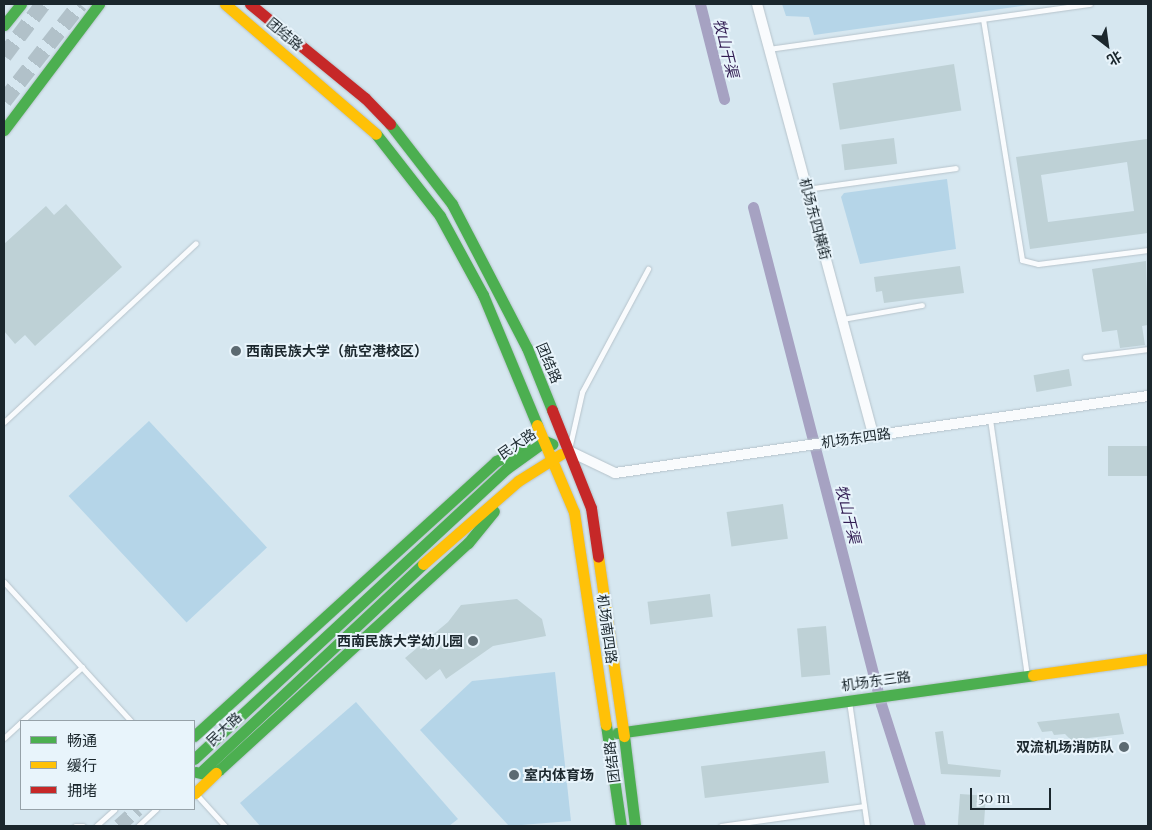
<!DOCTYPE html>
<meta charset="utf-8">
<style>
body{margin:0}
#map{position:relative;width:1152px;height:830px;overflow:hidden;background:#d6e7f0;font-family:"Playfair Display","Noto Sans SC",serif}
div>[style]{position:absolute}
.green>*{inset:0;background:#b5d5e8;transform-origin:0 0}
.canal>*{height:11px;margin:-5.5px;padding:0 5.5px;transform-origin:5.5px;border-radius:5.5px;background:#a6a2c2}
.building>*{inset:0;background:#bed1d6;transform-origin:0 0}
.secondary-tunnel>*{height:14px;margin-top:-7px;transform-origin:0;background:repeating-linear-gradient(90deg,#b1c1c9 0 14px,transparent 0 21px)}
.primary-tunnel>*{height:16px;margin-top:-8px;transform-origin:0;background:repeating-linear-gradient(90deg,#b1c1c9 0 16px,transparent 0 24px)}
.roads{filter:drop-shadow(0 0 1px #b6c3cb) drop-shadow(0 0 1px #b6c3cb)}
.lane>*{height:5px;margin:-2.5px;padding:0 2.5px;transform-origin:2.5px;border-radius:2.5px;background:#f9fbfd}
.street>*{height:10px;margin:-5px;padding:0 5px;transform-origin:5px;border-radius:5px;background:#f9fbfd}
.fast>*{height:11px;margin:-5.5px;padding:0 5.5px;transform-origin:5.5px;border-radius:5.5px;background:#4caf50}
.slow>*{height:11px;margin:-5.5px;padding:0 5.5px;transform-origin:5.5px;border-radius:5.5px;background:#ffc107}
.jam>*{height:11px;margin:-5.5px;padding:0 5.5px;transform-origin:5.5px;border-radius:5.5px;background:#c62828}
.dots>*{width:14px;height:14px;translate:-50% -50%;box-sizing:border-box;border:2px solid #e8f4fb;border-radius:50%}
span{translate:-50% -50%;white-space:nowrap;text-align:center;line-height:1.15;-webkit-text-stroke:4px #e8f4fb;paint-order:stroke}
.street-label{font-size:14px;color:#1b272d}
.poi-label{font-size:14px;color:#1b272d;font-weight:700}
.left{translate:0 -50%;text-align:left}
.right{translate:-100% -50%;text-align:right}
.water-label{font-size:15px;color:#321d53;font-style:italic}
.frame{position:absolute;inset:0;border:5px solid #1b272d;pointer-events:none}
.legend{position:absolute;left:20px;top:720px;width:175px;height:90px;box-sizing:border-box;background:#e8f4fb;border:1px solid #96a2a9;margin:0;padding:6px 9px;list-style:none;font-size:15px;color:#1b272d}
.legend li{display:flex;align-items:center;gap:10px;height:25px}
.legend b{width:25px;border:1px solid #96a2a9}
.north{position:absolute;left:1082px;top:20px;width:50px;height:50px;-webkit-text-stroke:4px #e8f4fb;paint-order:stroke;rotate:150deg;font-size:14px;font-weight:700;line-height:20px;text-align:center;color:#1b272d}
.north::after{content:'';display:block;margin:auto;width:18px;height:22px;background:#1b272d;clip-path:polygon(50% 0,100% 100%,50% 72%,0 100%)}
.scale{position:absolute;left:970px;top:788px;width:81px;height:22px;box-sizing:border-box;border:2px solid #1b272d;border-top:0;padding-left:6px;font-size:15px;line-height:18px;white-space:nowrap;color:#1b272d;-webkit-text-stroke:4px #e8f4fb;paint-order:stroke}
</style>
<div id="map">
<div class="green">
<div style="clip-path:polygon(782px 4px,1035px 4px,814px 35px,809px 17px,786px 16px)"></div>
<div style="clip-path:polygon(947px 179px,956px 249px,860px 264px,841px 197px,844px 193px)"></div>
<div style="left:149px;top:421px;width:173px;height:110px;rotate:47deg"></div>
<div style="clip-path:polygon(555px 672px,571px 821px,509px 826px,420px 730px,472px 681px)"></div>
<div style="clip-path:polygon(356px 702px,458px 819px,449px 826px,260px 826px,240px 803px)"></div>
</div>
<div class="canal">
<div style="left:700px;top:4px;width:98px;rotate:75.8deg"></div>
<div style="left:753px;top:207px;width:513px;rotate:75.56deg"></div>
<div style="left:881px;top:704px;width:128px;rotate:72.3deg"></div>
</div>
<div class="building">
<div style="left:954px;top:64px;width:47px;height:123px;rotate:81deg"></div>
<div style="left:894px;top:138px;width:26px;height:53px;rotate:83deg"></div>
<div style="clip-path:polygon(evenodd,1147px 139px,1148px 233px,1030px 249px,1016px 157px,1147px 139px,1127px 162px,1134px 211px,1048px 222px,1041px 175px,1127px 162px)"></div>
<div style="clip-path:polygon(66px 204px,122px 267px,35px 346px,25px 335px,15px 344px,4px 331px,4px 244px,46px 206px,54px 215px)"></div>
<div style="clip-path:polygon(1146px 261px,1148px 325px,1142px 326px,1145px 345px,1120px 348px,1117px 330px,1102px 332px,1092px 269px)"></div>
<div style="clip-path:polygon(960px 266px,964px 293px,884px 303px,882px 291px,876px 292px,874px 277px)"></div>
<div style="left:1069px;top:369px;width:17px;height:36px;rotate:80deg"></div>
<div style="left:1148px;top:446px;width:30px;height:40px;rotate:90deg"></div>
<div style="left:783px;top:504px;width:35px;height:57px;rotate:82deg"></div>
<div style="left:710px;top:594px;width:23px;height:63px;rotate:83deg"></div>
<div style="clip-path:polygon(517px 599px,542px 619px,546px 636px,493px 646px,446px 679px,440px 669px,426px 680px,405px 658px,448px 622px,461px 605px)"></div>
<div style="left:826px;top:626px;width:49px;height:29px;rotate:85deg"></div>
<div style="clip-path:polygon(1119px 713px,1124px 734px,1071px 740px,1065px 734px,1054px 735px,1052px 731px,1042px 732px,1037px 722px)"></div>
<div style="clip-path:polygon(943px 731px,948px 764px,1001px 770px,1000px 777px,941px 774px,935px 732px)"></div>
<div style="left:825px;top:751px;width:32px;height:125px;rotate:83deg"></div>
<div style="left:960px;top:794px;width:26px;height:31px;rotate:4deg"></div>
</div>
<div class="secondary-tunnel">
<div style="left:119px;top:826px;width:25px;rotate:-42deg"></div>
</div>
<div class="primary-tunnel">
<div style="left:4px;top:56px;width:65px;rotate:-53.1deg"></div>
<div style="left:4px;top:101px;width:123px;rotate:-51.9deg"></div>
</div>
<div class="roads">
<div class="lane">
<div style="left:983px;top:19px;width:244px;rotate:80.8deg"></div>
<div style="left:1022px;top:260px;width:16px;rotate:14deg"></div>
<div style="left:1038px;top:264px;width:111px;rotate:-7.3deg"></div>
<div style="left:769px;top:49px;width:324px;rotate:-8deg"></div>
<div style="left:807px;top:189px;width:150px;rotate:-8deg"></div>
<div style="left:842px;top:319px;width:81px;rotate:-9.9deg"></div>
<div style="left:1085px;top:357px;width:64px;rotate:-7.2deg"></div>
<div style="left:990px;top:419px;width:259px;rotate:81.8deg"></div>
<div style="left:4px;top:422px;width:262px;rotate:-43deg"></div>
<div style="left:570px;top:445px;width:54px;rotate:-77.2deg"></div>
<div style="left:582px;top:392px;width:140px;rotate:-61.8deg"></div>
<div style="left:4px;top:582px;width:188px;rotate:47.6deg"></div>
<div style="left:849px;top:701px;width:126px;rotate:81.8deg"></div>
<div style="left:22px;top:721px;width:81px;rotate:-42deg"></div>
<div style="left:4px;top:738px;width:23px;rotate:-43deg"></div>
<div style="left:196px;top:794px;width:43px;rotate:47.8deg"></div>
<div style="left:75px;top:826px;width:8px"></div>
<div style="left:96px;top:826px;width:25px;rotate:-42deg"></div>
<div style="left:138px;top:826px;width:25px;rotate:-43deg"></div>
<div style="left:721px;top:826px;width:144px;rotate:-8deg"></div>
</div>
<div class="street">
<div style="left:757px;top:4px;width:446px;rotate:74.9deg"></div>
<div style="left:569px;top:451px;width:51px;rotate:25.6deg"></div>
<div style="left:615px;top:473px;width:539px;rotate:-8.22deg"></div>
</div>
<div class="fast">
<div style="left:4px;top:25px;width:27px;rotate:-51deg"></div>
<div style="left:390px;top:124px;width:101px;rotate:52.2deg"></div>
<div style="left:452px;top:204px;width:162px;rotate:62.5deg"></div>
<div style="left:527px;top:348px;width:67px;rotate:68deg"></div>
<div style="left:4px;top:130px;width:158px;rotate:-53deg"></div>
<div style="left:376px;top:134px;width:104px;rotate:52deg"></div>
<div style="left:440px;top:216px;width:90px;rotate:61.4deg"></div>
<div style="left:483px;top:295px;width:141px;rotate:67.4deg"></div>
<div style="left:606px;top:725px;width:102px;rotate:81.6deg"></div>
<div style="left:617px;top:733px;width:420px;rotate:-7.9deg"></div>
<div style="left:194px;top:736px;width:408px;rotate:-42.3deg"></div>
<div style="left:496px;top:461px;width:33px;rotate:-23deg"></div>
<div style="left:624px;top:736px;width:91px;rotate:83deg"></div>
<div style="left:194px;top:759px;width:426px;rotate:-42.9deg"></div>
<div style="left:506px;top:469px;width:48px;rotate:-35.7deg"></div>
<div style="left:545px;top:441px;width:8px;rotate:23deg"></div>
<div style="left:203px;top:770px;width:301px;rotate:-43.1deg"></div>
<div style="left:196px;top:772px;width:13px;rotate:13deg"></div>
<div style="left:209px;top:775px;width:11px;rotate:-27deg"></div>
<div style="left:219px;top:770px;width:337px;rotate:-42.4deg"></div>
<div style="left:468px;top:543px;width:41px;rotate:-50.9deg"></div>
</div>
<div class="slow">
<div style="left:225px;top:4px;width:199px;rotate:40.7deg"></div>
<div style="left:537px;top:425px;width:95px;rotate:67deg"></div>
<div style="left:574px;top:512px;width:215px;rotate:81.5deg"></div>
<div style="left:598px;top:556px;width:182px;rotate:81.8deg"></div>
<div style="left:423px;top:564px;width:126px;rotate:-41.1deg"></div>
<div style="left:518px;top:481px;width:51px;rotate:-32.1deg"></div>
<div style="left:1033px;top:675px;width:116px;rotate:-7.9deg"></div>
<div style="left:195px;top:793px;width:29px;rotate:-44deg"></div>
</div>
<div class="jam">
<div style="left:250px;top:4px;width:149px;rotate:39.3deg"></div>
<div style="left:365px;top:98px;width:36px;rotate:46deg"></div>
<div style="left:552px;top:410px;width:105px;rotate:68.3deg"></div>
<div style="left:591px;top:508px;width:49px;rotate:81.7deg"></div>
</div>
</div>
<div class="dots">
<div style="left:236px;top:351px;background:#5c6a71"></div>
<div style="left:473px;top:641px;background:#5c6a71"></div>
<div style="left:1124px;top:747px;background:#5c6a71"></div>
<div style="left:514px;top:775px;background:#5c6a71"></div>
</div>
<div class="street-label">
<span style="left:285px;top:34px;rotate:40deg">团结路</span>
<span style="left:815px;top:219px;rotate:75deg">机场东四横街</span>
<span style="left:549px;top:363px;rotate:67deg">团结路</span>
<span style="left:856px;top:438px;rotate:-8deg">机场东四路</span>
<span style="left:517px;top:444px;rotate:-34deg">民大路</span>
<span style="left:607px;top:629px;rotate:82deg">机场南四路</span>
<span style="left:876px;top:681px;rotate:-8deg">机场东三路</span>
<span style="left:224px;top:729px;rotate:-43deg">民大路</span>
<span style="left:612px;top:762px;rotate:-97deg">团结路</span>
</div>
<div class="poi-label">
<span class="left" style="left:246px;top:351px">西南民族大学（航空港校区）</span>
<span class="right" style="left:463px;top:641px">西南民族大学幼儿园</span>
<span class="right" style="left:1114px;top:747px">双流机场消防队</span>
<span class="left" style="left:524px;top:775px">室内体育场</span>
</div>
<div class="water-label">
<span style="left:726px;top:48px;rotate:76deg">牧山干渠</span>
<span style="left:848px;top:514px;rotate:76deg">牧山干渠</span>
</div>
<div class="frame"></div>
<ul class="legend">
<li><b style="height:6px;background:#4caf50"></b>畅通</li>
<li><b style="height:6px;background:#ffc107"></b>缓行</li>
<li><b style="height:6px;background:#c62828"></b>拥堵</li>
</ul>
<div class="north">北</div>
<div class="scale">50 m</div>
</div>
